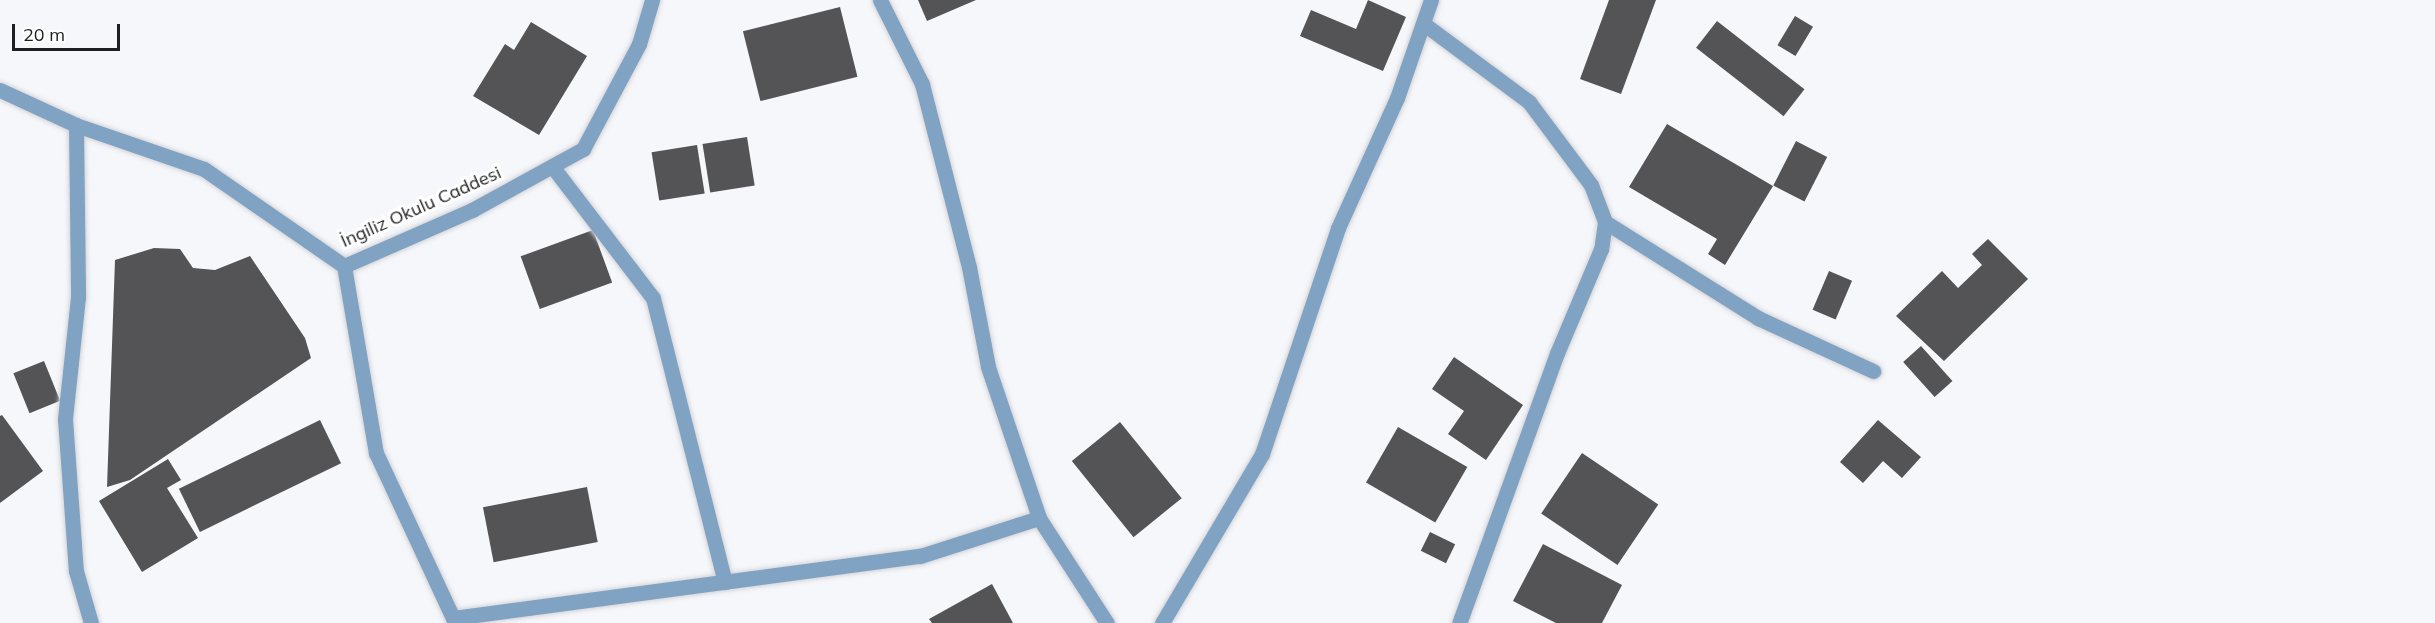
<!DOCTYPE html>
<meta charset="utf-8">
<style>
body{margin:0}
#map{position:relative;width:2435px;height:623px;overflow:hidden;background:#f6f7fb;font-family:Mulish,sans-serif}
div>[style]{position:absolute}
.building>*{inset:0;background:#545356;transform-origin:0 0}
.roads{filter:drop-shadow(0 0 2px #d4d4d8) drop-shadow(0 0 2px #d4d4d8)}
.street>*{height:15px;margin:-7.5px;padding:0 7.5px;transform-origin:7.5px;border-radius:7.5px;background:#81a3c3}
span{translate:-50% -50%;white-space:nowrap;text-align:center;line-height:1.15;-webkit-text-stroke:6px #fff;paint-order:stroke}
.street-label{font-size:18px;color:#1f1f21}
.scale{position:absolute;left:12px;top:24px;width:108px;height:27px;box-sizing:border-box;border:3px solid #1f1f21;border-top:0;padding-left:8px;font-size:18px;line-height:21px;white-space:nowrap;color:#1f1f21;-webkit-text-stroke:4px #fff;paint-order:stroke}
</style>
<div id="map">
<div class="building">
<div style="clip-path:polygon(918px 0,976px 0,927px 21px)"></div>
<div style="clip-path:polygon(1368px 0,1406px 17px,1383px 71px,1300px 36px,1311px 10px,1356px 29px)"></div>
<div style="clip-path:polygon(1609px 0,1656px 0,1621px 94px,1580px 79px)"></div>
<div style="left:840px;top:7px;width:72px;height:100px;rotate:76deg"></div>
<div style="left:1795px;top:16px;width:21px;height:34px;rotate:31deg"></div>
<div style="left:1717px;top:21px;width:111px;height:34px;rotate:38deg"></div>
<div style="clip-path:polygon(531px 22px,587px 56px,539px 135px,473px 96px,505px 44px,514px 50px)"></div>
<div style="clip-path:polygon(1667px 124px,1773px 186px,1725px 265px,1708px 254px,1717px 239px,1629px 187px)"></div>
<div style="left:747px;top:137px;width:49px;height:45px;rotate:81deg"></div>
<div style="left:1796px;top:141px;width:35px;height:50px;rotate:27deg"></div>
<div style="left:697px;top:145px;width:49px;height:46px;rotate:81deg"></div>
<div style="left:593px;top:230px;width:56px;height:77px;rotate:70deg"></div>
<div style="clip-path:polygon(1988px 239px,2028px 279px,1944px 361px,1896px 316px,1942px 271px,1958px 288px,1982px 265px,1972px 254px)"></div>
<div style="clip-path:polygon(154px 248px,180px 249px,193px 268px,215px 270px,250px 256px,305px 338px,311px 358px,130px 480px,107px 487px,115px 260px)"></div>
<div style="left:1829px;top:271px;width:25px;height:42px;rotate:23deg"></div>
<div style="left:1921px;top:346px;width:47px;height:24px;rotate:48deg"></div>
<div style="clip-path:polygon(1454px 357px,1523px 405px,1486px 460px,1448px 434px,1464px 411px,1432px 389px)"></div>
<div style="left:44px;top:361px;width:43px;height:33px;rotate:68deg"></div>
<div style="clip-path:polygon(2px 415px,43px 471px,0 503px,0 416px)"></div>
<div style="left:320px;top:420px;width:48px;height:157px;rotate:64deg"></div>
<div style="clip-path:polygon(1878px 420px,1921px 457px,1902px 478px,1883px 461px,1863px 483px,1840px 462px)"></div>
<div style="left:1120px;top:422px;width:98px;height:62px;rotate:51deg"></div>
<div style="left:1398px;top:427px;width:80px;height:64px;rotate:30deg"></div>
<div style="left:1582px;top:453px;width:92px;height:73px;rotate:34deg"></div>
<div style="clip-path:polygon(168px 459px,181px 480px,167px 488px,198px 538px,142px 572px,99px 501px)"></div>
<div style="left:587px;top:487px;width:56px;height:106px;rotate:79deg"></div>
<div style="left:1430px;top:532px;width:28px;height:21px;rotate:26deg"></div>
<div style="clip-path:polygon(1543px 544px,1622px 585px,1602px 623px,1556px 623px,1513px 601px)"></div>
<div style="clip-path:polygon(992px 584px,1013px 623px,932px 623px,929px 619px)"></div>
</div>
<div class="roads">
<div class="street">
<div style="left:880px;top:0;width:94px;rotate:63.4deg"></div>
<div style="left:922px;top:84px;width:189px;rotate:75.6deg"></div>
<div style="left:969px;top:267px;width:102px;rotate:79.2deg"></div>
<div style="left:988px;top:367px;width:159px;rotate:71.3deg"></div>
<div style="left:1039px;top:518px;width:125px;rotate:57.1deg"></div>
<div style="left:1424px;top:24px;width:131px;rotate:36.6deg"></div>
<div style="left:1529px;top:102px;width:104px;rotate:53.2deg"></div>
<div style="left:1591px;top:185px;width:40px;rotate:69deg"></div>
<div style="left:1605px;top:222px;width:27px;rotate:98deg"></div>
<div style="left:1601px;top:249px;width:113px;rotate:112.9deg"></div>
<div style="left:1557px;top:353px;width:287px;rotate:109.9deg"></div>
<div style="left:0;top:90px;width:84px;rotate:24.7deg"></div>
<div style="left:76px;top:125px;width:135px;rotate:19deg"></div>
<div style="left:204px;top:169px;width:170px;rotate:34.7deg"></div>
<div style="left:344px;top:266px;width:140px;rotate:-23.6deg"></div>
<div style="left:472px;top:210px;width:127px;rotate:-28.8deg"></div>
<div style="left:583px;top:149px;width:119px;rotate:-61.9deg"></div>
<div style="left:639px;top:44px;width:46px;rotate:-73.5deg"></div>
<div style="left:76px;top:125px;width:172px;rotate:89.3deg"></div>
<div style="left:78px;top:297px;width:123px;rotate:96.1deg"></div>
<div style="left:65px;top:419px;width:152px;rotate:85.9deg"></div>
<div style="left:76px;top:571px;width:54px;rotate:73.9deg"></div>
<div style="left:552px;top:166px;width:166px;rotate:52.6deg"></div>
<div style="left:653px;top:298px;width:293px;rotate:75.8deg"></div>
<div style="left:1605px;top:222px;width:181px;rotate:32.1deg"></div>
<div style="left:1758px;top:318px;width:127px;rotate:24.7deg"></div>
<div style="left:344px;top:266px;width:190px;rotate:80.3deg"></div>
<div style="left:376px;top:453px;width:182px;rotate:65deg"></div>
<div style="left:453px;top:618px;width:471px;rotate:-7.6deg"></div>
<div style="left:920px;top:556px;width:125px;rotate:-17.7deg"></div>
<div style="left:1162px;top:623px;width:196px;rotate:-59.4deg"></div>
<div style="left:1262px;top:454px;width:238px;rotate:-71.4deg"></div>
<div style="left:1338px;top:228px;width:143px;rotate:-65.6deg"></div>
<div style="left:1397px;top:98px;width:104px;rotate:-70.9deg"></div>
</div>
</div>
<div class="street-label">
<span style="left:421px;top:207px;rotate:-24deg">İngiliz Okulu Caddesi</span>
</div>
<div class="scale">20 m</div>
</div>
